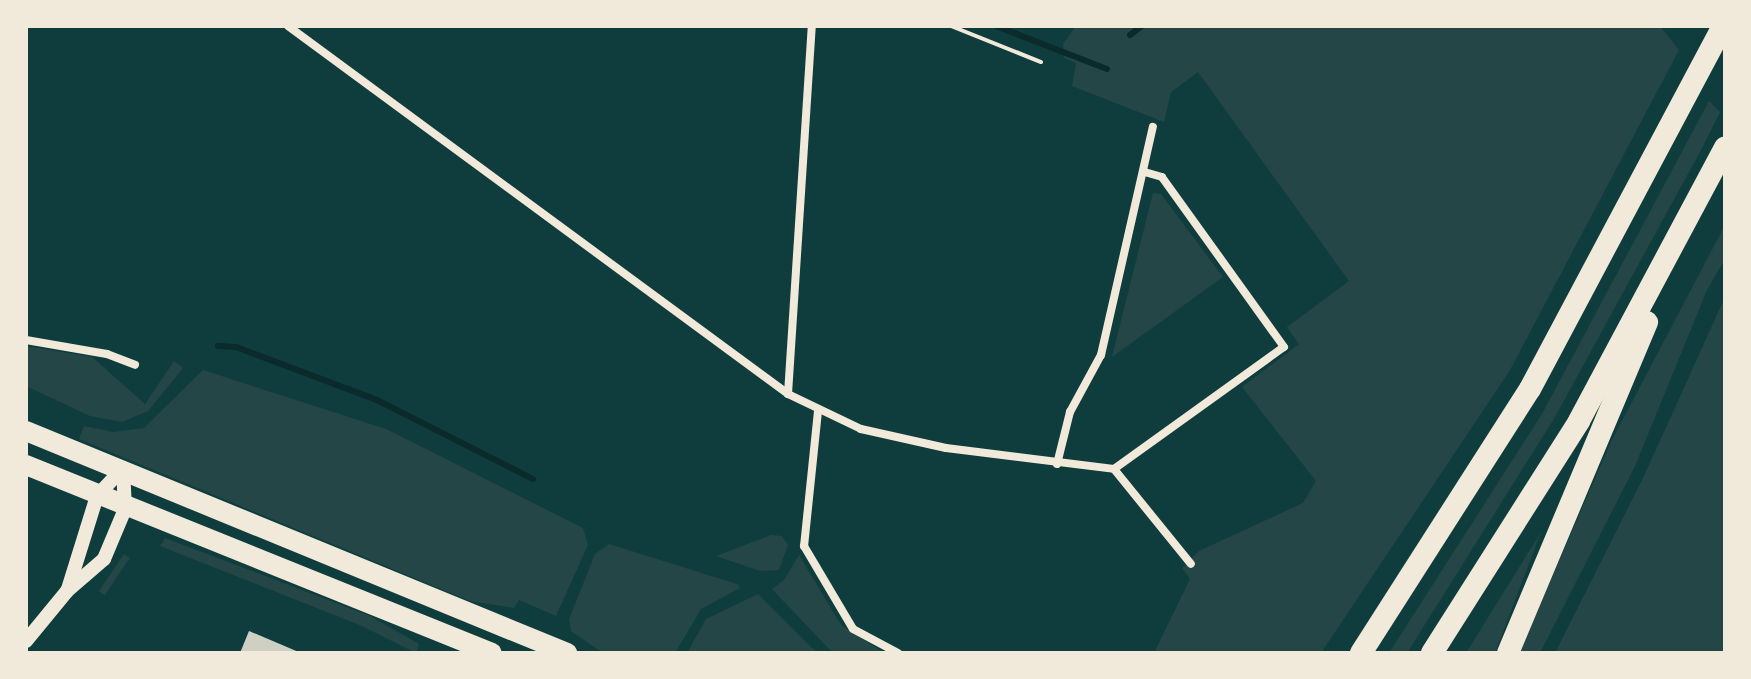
<!DOCTYPE html>
<style>
body{margin:0}
#map{position:relative;width:1751px;height:679px;overflow:hidden;background:#0f3d3e;font-family:Cabin,sans-serif}
div>[style]{position:absolute}
.green>*{inset:0;background:#244646;transform-origin:0 0}
.pier>*{inset:0;background:#0f3d3e}
.stream>*{height:6px;margin:-3px;padding:0 3px;transform-origin:3px;border-radius:3px;background:#0a2a2b}
.building>*{inset:0;background:#cfcfc3}
.path>*{height:4px;margin:-2px;padding:0 2px;transform-origin:2px;border-radius:2px;background:#f1e9da}
.minor>*{height:8px;margin:-4px;padding:0 4px;transform-origin:4px;border-radius:4px;background:#f1e9da}
.tertiary>*{height:14px;margin:-7px;padding:0 7px;transform-origin:7px;border-radius:7px;background:#f1e9da}
.primary>*{height:20px;margin:-10px;padding:0 10px;transform-origin:10px;border-radius:10px;background:#f1e9da}
.trunk>*{height:22px;margin:-11px;padding:0 11px;transform-origin:11px;border-radius:11px;background:#f1e9da}
span{translate:-50% -50%;white-space:nowrap;text-align:center;line-height:1.15;-webkit-text-stroke:7px #f1e9da;paint-order:stroke}
.frame{position:absolute;inset:0;border:28px solid #f1e9da;pointer-events:none}
</style>
<div id="map">
<div class="green">
<div style="clip-path:polygon(1076px 26px,1660px 26px,1679px 50px,1510px 370px,1321px 653px,1154px 653px,1190px 579px,1182px 568px,1199px 551px,1303px 503px,1316px 481px,1242px 387px,1299px 344px,1287px 327px,1349px 281px,1198px 72px,1171px 92px,1164px 122px,1072px 86px,1076px 63px,1064px 58px,1063px 44px)"></div>
<div style="clip-path:polygon(1709px 101px,1720px 112px,1701px 150px,1555px 417px,1407px 653px,1389px 653px,1542px 414px)"></div>
<div style="clip-path:polygon(1153px 193px,1161px 194px,1223px 277px,1112px 357px)"></div>
<div style="clip-path:polygon(1725px 225px,1725px 259px,1707px 290px,1635px 466px,1540px 653px,1519px 653px,1611px 442px)"></div>
<div style="clip-path:polygon(1725px 297px,1725px 653px,1555px 653px,1644px 476px)"></div>
<div style="clip-path:polygon(26px 346px,92px 357px,145px 404px,174px 361px,183px 368px,148px 411px,122px 422px,90px 416px,26px 386px)"></div>
<div style="clip-path:polygon(203px 370px,386px 429px,583px 528px,588px 545px,556px 616px,519px 600px,514px 608px,470px 601px,79px 439px,84px 426px,113px 432px,144px 428px)"></div>
<div style="clip-path:polygon(1541px 532px,1495px 653px,1466px 653px)"></div>
<div style="clip-path:polygon(771px 535px,782px 536px,788px 545px,779px 570px,760px 571px,716px 556px)"></div>
<div style="clip-path:polygon(165px 538px,370px 616px,419px 644px,416px 653px,362px 626px,160px 546px)"></div>
<div style="clip-path:polygon(609px 544px,737px 584px,740px 588px,701px 609px,675px 653px,603px 653px,571px 631px,569px 619px,595px 554px)"></div>
<div style="left:124px;top:554px;width:7px;height:45px;rotate:34deg"></div>
<div style="clip-path:polygon(799px 555px,841px 625px,884px 653px,833px 653px,772px 589px,784px 580px)"></div>
<div style="clip-path:polygon(758px 594px,817px 653px,687px 653px,706px 619px)"></div>
</div>
<div class="pier">
<div style="clip-path:polygon(1693px 26px,1725px 26px,1725px 67px,1692px 29px)"></div>
</div>
<div class="stream">
<div style="left:996px;top:26px;width:119px;rotate:21.2deg"></div>
<div style="left:1130px;top:35px;width:15px;rotate:-37deg"></div>
<div style="left:218px;top:346px;width:18px;rotate:3deg"></div>
<div style="left:236px;top:347px;width:151px;rotate:20.6deg"></div>
<div style="left:377px;top:400px;width:175px;rotate:26.9deg"></div>
</div>
<div class="building">
<div style="clip-path:polygon(249px 631px,301px 653px,240px 653px)"></div>
</div>
<div class="path">
<div style="left:951px;top:26px;width:97px;rotate:21.8deg"></div>
</div>
<div class="minor">
<div style="left:288px;top:26px;width:621px;rotate:36.35deg"></div>
<div style="left:788px;top:394px;width:81px;rotate:25.6deg"></div>
<div style="left:861px;top:429px;width:87px;rotate:12.6deg"></div>
<div style="left:946px;top:448px;width:169px;rotate:7.1deg"></div>
<div style="left:1114px;top:469px;width:209px;rotate:-35.7deg"></div>
<div style="left:1284px;top:347px;width:209px;rotate:-125.7deg"></div>
<div style="left:1162px;top:177px;width:19px;rotate:-164deg"></div>
<div style="left:26px;top:340px;width:82px;rotate:9.8deg"></div>
<div style="left:107px;top:354px;width:30px;rotate:21deg"></div>
<div style="left:788px;top:394px;width:369px;rotate:-86.3deg"></div>
<div style="left:818px;top:411px;width:136px;rotate:95.9deg"></div>
<div style="left:804px;top:546px;width:96px;rotate:59.4deg"></div>
<div style="left:853px;top:629px;width:51px;rotate:28.1deg"></div>
<div style="left:1057px;top:464px;width:54px;rotate:-76deg"></div>
<div style="left:1070px;top:412px;width:65px;rotate:-61.5deg"></div>
<div style="left:1101px;top:355px;width:234px;rotate:-77.2deg"></div>
<div style="left:1114px;top:469px;width:122px;rotate:51deg"></div>
</div>
<div class="tertiary">
<div style="left:68px;top:589px;width:97px;rotate:-72.7deg"></div>
<div style="left:97px;top:496px;width:38px;rotate:-47deg"></div>
<div style="left:26px;top:641px;width:65px;rotate:-50.6deg"></div>
<div style="left:67px;top:591px;width:49px;rotate:-40.9deg"></div>
<div style="left:104px;top:559px;width:54px;rotate:-67.2deg"></div>
<div style="left:125px;top:509px;width:41px;rotate:-92.8deg"></div>
</div>
<div class="primary">
<div style="left:26px;top:431px;width:585px;rotate:22.31deg"></div>
<div style="left:26px;top:465px;width:502px;rotate:21.97deg"></div>
</div>
<div class="trunk">
<div style="left:1361px;top:653px;width:313px;rotate:-57.4deg"></div>
<div style="left:1530px;top:389px;width:411px;rotate:-62deg"></div>
<div style="left:1432px;top:653px;width:275px;rotate:-57.6deg"></div>
<div style="left:1579px;top:421px;width:310px;rotate:-61.9deg"></div>
<div style="left:1508px;top:653px;width:359px;rotate:-67.2deg"></div>
</div>
<div class="frame"></div>
</div>
